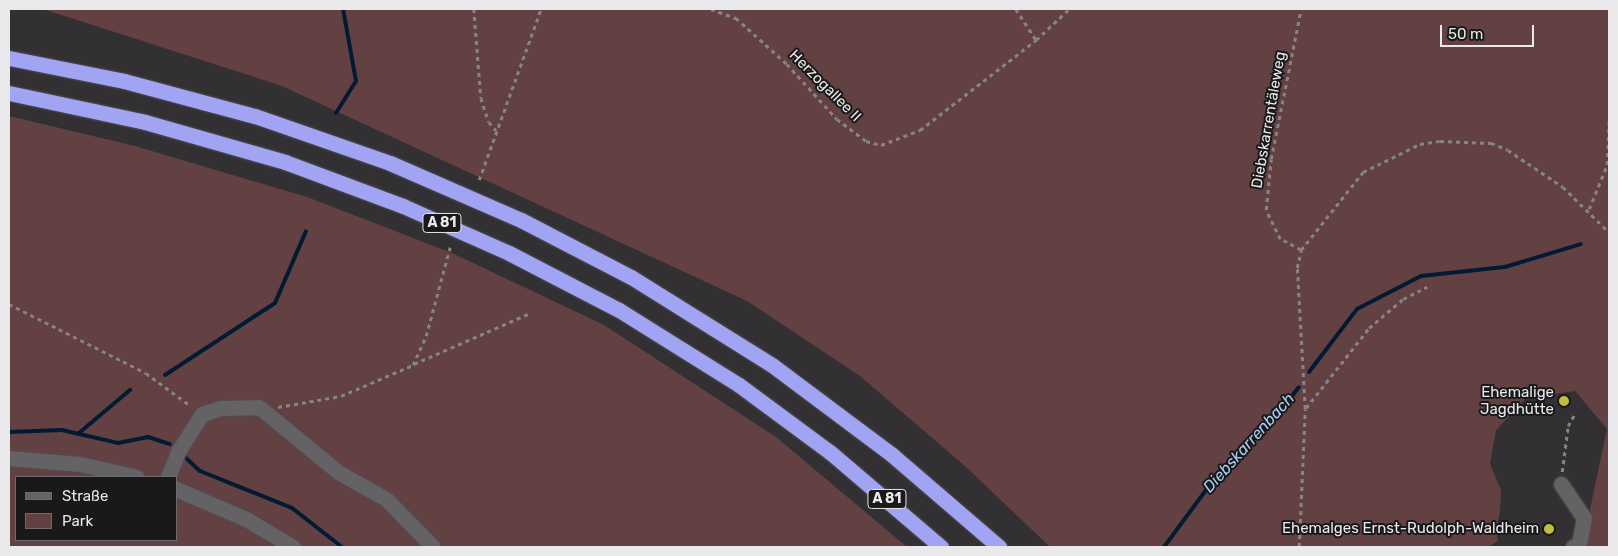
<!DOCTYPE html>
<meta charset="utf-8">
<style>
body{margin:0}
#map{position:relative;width:1618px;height:556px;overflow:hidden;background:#323033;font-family:Rubik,sans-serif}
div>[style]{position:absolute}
.green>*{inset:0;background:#634143}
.stream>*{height:4px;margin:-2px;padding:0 2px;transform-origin:2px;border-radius:2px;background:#021b33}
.path>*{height:2.5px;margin-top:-1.25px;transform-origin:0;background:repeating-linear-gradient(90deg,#858486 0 4px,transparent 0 8px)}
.roads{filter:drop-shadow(0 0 1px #504e51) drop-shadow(0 0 1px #504e51)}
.minor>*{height:15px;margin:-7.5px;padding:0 7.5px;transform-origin:7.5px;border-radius:7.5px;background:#656266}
.highway>*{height:15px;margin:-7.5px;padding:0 7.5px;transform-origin:7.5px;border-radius:7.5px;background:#a1a3f3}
.dots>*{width:14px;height:14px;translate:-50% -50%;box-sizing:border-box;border:2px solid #19191a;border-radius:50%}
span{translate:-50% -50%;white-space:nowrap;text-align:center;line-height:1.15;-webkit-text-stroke:4px #19191a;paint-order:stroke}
.shield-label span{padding:1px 4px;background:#19191a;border:1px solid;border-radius:4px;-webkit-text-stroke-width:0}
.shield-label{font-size:14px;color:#e9e8ea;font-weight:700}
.street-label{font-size:15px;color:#e9e8ea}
.poi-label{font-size:15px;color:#e9e8ea}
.right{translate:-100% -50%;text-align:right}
.water-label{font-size:16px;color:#abd1fa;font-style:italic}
.frame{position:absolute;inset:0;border:10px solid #e9e8ea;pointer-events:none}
.legend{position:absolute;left:15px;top:476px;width:162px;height:65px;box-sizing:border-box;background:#19191a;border:1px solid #6c6c6d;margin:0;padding:6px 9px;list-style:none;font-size:15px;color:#e9e8ea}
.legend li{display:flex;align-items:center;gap:10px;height:25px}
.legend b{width:25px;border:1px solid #6c6c6d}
.scale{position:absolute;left:1440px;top:25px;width:94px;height:22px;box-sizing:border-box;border:2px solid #e9e8ea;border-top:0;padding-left:6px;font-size:15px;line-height:18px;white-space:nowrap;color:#e9e8ea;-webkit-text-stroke:4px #19191a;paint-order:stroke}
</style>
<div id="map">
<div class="green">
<div style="clip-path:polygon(43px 9px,1609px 9px,1609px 547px,1582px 547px,1607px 429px,1575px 391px,1526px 398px,1496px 430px,1490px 464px,1501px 490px,1500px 511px,1496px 531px,1498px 541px,1488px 547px,1050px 547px,965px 466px,860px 376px,747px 301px,282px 86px)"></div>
<div style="clip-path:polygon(evenodd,9px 116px,135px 146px,307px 197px,452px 253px,604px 325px,776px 437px,907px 547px,9px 547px,9px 116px,16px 477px,176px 477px,176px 540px,16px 540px,16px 477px)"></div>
</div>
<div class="stream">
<div style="left:336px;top:113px;width:38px;rotate:-58deg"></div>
<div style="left:356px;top:81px;width:73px;rotate:-100.2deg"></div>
<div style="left:1309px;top:372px;width:79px;rotate:-52.7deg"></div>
<div style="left:1357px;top:309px;width:72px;rotate:-27.3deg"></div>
<div style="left:1421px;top:276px;width:84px;rotate:-6.1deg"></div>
<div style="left:1505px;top:267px;width:79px;rotate:-16.8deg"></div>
<div style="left:165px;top:375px;width:131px;rotate:-33.2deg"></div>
<div style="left:275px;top:303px;width:78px;rotate:-66.7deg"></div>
<div style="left:9px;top:432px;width:53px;rotate:-2.2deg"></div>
<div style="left:62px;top:430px;width:57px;rotate:13.1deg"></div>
<div style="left:118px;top:443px;width:31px;rotate:-11deg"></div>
<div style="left:148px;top:437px;width:23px;rotate:18deg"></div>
<div style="left:79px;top:433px;width:67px;rotate:-40.1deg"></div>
<div style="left:186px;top:458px;width:19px;rotate:43deg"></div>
<div style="left:200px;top:471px;width:99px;rotate:21.9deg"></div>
<div style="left:292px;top:508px;width:63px;rotate:38deg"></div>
<div style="left:1164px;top:547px;width:94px;rotate:-53.6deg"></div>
<div style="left:1220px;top:471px;width:67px;rotate:-43.2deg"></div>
<div style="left:1269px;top:425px;width:48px;rotate:-51.7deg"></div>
</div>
<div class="path">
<div style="left:474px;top:9px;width:89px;rotate:85.5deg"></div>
<div style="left:481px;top:98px;width:25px;rotate:72deg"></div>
<div style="left:489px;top:122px;width:11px;rotate:49deg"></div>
<div style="left:711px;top:9px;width:27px;rotate:20deg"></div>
<div style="left:736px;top:18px;width:69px;rotate:42deg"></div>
<div style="left:787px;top:64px;width:74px;rotate:47.7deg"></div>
<div style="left:837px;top:119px;width:36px;rotate:37deg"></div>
<div style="left:866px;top:141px;width:16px;rotate:15deg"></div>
<div style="left:881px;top:145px;width:42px;rotate:-21deg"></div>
<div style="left:920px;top:130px;width:147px;rotate:-37.8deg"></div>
<div style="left:1036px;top:40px;width:45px;rotate:-43.2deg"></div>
<div style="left:1016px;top:9px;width:37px;rotate:57deg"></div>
<div style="left:479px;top:180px;width:182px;rotate:-70.1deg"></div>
<div style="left:1589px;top:209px;width:48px;rotate:-67.8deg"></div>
<div style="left:1607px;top:165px;width:46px;rotate:-87.5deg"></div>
<div style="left:1301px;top:250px;width:24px;rotate:-152deg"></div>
<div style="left:1280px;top:239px;width:32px;rotate:-116deg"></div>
<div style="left:1266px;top:210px;width:51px;rotate:-84.4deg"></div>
<div style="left:1271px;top:159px;width:153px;rotate:-78.7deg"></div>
<div style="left:9px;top:304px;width:153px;rotate:26.7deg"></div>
<div style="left:146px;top:373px;width:56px;rotate:36.3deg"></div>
<div style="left:414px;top:364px;width:127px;rotate:-23.7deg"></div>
<div style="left:278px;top:407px;width:64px;rotate:-9.9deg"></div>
<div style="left:341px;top:396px;width:78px;rotate:-23.3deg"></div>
<div style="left:413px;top:365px;width:32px;rotate:-66deg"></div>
<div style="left:426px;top:336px;width:92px;rotate:-74.9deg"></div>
<div style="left:1306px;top:408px;width:102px;rotate:-51.8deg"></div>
<div style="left:1369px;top:328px;width:45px;rotate:-40.5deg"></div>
<div style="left:1403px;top:299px;width:27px;rotate:-27deg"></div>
<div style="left:1562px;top:472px;width:46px;rotate:-82.6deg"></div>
<div style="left:1568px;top:426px;width:13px;rotate:-61deg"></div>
<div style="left:1299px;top:547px;width:138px;rotate:-87.5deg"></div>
<div style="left:1305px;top:409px;width:141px;rotate:-93.2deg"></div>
<div style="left:1297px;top:268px;width:18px;rotate:-77deg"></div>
<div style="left:1301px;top:250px;width:100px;rotate:-51.5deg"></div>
<div style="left:1363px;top:172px;width:64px;rotate:-26.2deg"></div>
<div style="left:1420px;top:144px;width:20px;rotate:-9deg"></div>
<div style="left:1440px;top:141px;width:51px;rotate:2.2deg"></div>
<div style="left:1491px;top:143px;width:18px;rotate:22deg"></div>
<div style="left:1508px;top:150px;width:66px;rotate:33.9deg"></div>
<div style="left:1563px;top:187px;width:64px;rotate:44.4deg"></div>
</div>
<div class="roads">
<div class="minor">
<div style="left:9px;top:458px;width:71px;rotate:4.8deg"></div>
<div style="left:80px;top:464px;width:58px;rotate:12.8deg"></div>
<div style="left:168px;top:477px;width:29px;rotate:-68deg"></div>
<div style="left:179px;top:450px;width:43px;rotate:-57.4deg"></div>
<div style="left:202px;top:414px;width:19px;rotate:-18deg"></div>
<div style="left:220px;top:408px;width:39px;rotate:-1deg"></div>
<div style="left:259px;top:407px;width:102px;rotate:39.4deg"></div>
<div style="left:338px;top:472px;width:55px;rotate:29.4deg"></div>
<div style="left:386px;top:499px;width:67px;rotate:45.6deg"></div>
<div style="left:1561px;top:484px;width:41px;rotate:55.9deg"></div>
<div style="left:1584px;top:518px;width:26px;rotate:101deg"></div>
<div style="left:1579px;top:544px;width:7px;rotate:153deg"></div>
<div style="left:176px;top:489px;width:76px;rotate:23.2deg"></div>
<div style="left:246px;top:519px;width:55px;rotate:30.8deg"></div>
</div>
<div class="highway">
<div style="left:9px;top:58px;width:117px;rotate:11.3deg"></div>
<div style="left:124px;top:81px;width:136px;rotate:15deg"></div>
<div style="left:255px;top:116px;width:143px;rotate:19.2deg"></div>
<div style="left:390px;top:163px;width:143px;rotate:23.5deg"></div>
<div style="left:521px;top:220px;width:124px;rotate:27.4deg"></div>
<div style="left:631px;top:277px;width:166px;rotate:32deg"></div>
<div style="left:772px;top:365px;width:149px;rotate:36.8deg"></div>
<div style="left:891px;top:454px;width:143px;rotate:40.7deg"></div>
<div style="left:9px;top:93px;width:139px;rotate:12deg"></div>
<div style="left:145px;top:122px;width:146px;rotate:15.9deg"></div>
<div style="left:285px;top:162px;width:126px;rotate:20.4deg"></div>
<div style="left:403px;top:206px;width:116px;rotate:23.9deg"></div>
<div style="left:509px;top:253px;width:124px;rotate:27.4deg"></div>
<div style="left:619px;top:310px;width:142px;rotate:32deg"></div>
<div style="left:739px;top:385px;width:114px;rotate:36.5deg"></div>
<div style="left:831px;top:453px;width:145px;rotate:40.5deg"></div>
</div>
</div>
<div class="dots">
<div style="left:1564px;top:401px;background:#bfbe41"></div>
<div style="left:1549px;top:529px;background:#bfbe41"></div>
</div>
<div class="shield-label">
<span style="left:442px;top:223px">A 81</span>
<span style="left:887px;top:499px">A 81</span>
</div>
<div class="street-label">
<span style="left:825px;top:86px;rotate:45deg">Herzogallee II</span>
<span style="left:1269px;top:120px;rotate:-80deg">Diebskarrentäleweg</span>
</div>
<div class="poi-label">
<span class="right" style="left:1554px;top:401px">Ehemalige<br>Jagdhütte</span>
<span class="right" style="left:1539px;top:529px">Ehemalges Ernst-Rudolph-Waldheim</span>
</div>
<div class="water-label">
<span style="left:1249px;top:443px;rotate:-48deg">Diebskarrenbach</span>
</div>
<div class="frame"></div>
<ul class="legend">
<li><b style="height:6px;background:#656266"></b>Straße</li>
<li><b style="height:14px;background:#634143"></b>Park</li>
</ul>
<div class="scale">50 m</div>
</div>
